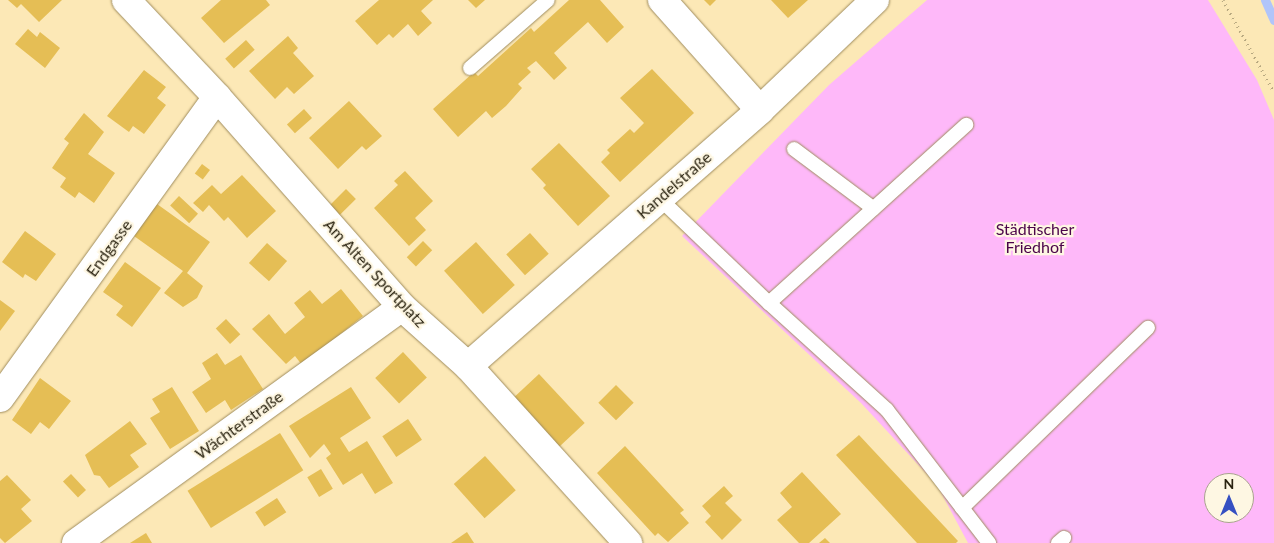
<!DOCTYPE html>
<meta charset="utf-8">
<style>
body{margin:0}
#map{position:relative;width:1274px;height:543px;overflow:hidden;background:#fce8b6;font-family:Lato,sans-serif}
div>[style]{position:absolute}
.green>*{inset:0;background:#feb8f9}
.stream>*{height:9px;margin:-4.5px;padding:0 4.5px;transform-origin:4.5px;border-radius:4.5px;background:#b1c5fa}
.building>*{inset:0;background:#e5be55;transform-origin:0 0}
.path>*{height:3px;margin-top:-1.5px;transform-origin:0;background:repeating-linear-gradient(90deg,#b7a880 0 1px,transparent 0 5px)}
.roads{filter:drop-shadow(0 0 1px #9f8c5e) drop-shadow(0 0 1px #9f8c5e)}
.service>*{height:14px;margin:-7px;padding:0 7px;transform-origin:7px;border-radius:7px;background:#fff}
.minor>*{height:28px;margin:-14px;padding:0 14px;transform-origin:14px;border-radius:14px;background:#fff}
span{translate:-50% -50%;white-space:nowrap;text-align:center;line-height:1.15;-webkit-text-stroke:4.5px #fef7e3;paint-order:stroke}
.street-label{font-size:16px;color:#2a2310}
.park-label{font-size:16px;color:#4b044a}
.north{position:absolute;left:1204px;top:473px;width:50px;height:50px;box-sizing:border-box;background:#fef7e3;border:1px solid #a9a28f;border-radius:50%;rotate:0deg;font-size:14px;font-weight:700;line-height:20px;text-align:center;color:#2a2310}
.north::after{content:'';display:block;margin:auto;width:18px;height:22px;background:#3650c2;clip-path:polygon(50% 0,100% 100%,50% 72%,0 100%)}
</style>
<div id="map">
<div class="green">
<div style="clip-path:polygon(evenodd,927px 0,1208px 0,1257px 80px,1274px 120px,1274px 543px,968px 543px,937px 485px,861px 403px,682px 236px,829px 85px,927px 0,1214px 483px,1244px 483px,1244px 513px,1214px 513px,1214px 483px)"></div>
</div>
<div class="stream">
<div style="left:1265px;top:0;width:22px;rotate:66deg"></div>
</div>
<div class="building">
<div style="clip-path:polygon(8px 0,62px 0,39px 22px,21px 4px,17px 8px)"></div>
<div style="clip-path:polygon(221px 0,266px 0,270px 5px,224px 43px,201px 18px)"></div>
<div style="clip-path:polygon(379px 0,433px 0,421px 11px,432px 23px,418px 36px,408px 24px,393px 38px,389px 34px,377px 45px,355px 21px)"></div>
<div style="clip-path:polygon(468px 0,485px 0,476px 8px)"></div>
<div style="clip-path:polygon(569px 0,600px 0,624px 27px,607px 43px,588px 22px,554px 53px,567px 68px,554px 80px,536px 61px,527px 68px,531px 72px,518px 84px,522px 88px,506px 106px,492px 118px,486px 111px,458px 137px,433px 109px,474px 72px,478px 76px,531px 28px,534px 32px)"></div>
<div style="clip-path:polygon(704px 0,716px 0,710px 6px)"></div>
<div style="clip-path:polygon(771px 0,808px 0,788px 18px)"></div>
<div style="clip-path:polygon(28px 29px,37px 37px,40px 32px,60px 48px,45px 68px,15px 44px)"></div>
<div style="clip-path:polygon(288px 36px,298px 48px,293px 53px,314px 76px,294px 94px,287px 87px,275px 99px,249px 71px)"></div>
<div style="left:246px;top:40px;width:13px;height:28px;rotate:48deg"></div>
<div style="clip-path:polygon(652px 69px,694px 113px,620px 182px,601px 162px,610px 153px,607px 150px,630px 129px,634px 133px,644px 123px,620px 98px)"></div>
<div style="clip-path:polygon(144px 70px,166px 87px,157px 98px,166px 105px,144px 134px,133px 126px,129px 132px,107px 116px)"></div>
<div style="clip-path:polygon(349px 101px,382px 136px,366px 150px,362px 146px,338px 169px,309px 138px)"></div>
<div style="left:304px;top:109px;width:12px;height:23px;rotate:48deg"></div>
<div style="clip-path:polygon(84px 113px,104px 132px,88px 154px,115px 173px,94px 203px,79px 192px,75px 198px,60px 187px,66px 178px,52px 168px,69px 143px,64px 139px)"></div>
<div style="clip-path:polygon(559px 143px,610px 196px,578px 226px,543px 188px,546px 185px,531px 169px)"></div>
<div style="left:202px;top:164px;width:10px;height:12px;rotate:37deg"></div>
<div style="clip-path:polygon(405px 171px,433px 201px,415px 218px,426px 230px,409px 246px,374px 208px,398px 185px,394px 181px)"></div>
<div style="clip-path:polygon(242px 175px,276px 211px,247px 238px,228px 217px,224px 221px,209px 205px,203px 212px,193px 203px,212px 185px,221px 194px)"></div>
<div style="left:346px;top:189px;width:14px;height:25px;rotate:45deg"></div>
<div style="left:179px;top:196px;width:26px;height:13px;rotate:43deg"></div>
<div style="clip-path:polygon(157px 204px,210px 242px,187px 273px,203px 286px,197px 298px,183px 307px,164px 293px,183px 271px,134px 236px)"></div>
<div style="clip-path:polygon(25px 231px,56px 254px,36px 281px,25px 274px,23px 278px,2px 262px)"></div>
<div style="left:530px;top:233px;width:28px;height:32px;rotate:48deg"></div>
<div style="left:423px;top:241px;width:13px;height:23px;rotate:45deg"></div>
<div style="left:476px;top:242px;width:58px;height:43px;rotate:48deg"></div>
<div style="left:267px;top:243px;width:27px;height:27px;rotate:42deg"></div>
<div style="clip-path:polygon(125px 262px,161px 288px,132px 327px,116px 315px,123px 306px,103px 292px)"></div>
<div style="clip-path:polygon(341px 289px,363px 316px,302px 365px,295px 356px,286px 364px,252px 329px,269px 314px,285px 334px,305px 317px,294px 303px,310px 290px,322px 304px)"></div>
<div style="clip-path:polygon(0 300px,15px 311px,0 331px)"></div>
<div style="left:226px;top:319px;width:21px;height:14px;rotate:47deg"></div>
<div style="left:403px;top:352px;width:35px;height:38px;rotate:47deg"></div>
<div style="clip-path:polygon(217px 353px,225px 365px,241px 355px,263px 389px,231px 410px,225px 400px,206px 413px,192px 392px,211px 379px,202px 363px)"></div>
<div style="left:539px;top:374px;width:67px;height:37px;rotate:47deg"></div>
<div style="clip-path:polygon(40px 378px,71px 401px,49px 429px,40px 422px,31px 434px,12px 420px)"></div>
<div style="left:616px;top:385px;width:25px;height:25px;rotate:45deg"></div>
<div style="clip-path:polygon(172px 387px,199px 431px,170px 449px,150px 418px,160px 412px,152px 399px)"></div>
<div style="clip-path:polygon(351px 387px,371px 418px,340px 438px,349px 452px,367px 441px,393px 483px,375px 494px,362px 473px,343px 485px,326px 458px,331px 454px,324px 444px,310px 458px,289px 426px)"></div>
<div style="left:408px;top:419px;width:25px;height:31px;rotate:56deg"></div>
<div style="clip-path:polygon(130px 421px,147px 444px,130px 455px,139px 467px,109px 488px,100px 476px,94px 475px,85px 455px)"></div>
<div style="left:280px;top:433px;width:44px;height:109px;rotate:58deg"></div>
<div style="clip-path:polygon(859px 435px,958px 541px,956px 543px,917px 543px,836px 455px)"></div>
<div style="clip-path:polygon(625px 446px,684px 510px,680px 513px,689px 523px,668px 542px,658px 533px,655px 536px,597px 473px)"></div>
<div style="left:485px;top:456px;width:46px;height:42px;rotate:48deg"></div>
<div style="left:321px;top:469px;width:23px;height:16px;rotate:59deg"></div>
<div style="clip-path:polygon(802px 472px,841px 514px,809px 543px,799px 543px,777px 520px,792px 507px,780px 493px)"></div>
<div style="left:71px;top:474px;width:22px;height:11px;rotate:47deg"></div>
<div style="clip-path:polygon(7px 475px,31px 500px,21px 509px,32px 521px,5px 543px,0 538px,0 481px)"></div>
<div style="clip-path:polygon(724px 486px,733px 496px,725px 503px,742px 520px,722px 540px,705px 522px,711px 516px,702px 506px)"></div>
<div style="left:277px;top:498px;width:17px;height:26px;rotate:57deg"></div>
<div style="clip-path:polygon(467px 532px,474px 543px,451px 543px)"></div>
<div style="clip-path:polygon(146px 533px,152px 543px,130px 543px)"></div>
<div style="clip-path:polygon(825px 538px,830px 543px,819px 543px)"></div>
</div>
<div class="path">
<div style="left:1223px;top:0;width:105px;rotate:61deg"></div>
</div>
<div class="roads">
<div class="service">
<div style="left:470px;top:68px;width:103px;rotate:-41.1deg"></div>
<div style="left:794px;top:149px;width:99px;rotate:36.8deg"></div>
<div style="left:659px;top:198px;width:152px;rotate:43.7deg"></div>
<div style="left:769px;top:303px;width:159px;rotate:42.2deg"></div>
<div style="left:887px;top:410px;width:168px;rotate:52.5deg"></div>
<div style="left:769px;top:303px;width:266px;rotate:-42.1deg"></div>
<div style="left:962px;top:508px;width:259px;rotate:-44.1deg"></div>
<div style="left:1058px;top:543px;width:8px;rotate:-40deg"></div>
</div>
<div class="minor">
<div style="left:126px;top:0;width:133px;rotate:46.8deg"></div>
<div style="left:217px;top:97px;width:280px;rotate:48.6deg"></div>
<div style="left:402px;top:307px;width:89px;rotate:41.8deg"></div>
<div style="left:468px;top:366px;width:239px;rotate:47.9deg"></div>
<div style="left:662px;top:0;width:147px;rotate:48.3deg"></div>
<div style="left:468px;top:366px;width:388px;rotate:-41.2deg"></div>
<div style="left:760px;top:110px;width:159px;rotate:-43.7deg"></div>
<div style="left:0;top:398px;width:371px;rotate:-54.2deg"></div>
<div style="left:76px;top:543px;width:402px;rotate:-35.9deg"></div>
</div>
</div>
<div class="street-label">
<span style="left:674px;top:185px;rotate:-41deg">Kandelstraße</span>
<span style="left:109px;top:248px;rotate:-54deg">Endgasse</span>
<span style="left:375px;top:273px;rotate:47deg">Am Alten Sportplatz</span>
<span style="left:239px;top:425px;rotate:-36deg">Wächterstraße</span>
</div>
<div class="park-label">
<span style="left:1035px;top:238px">Städtischer<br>Friedhof</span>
</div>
<div class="north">N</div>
</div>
